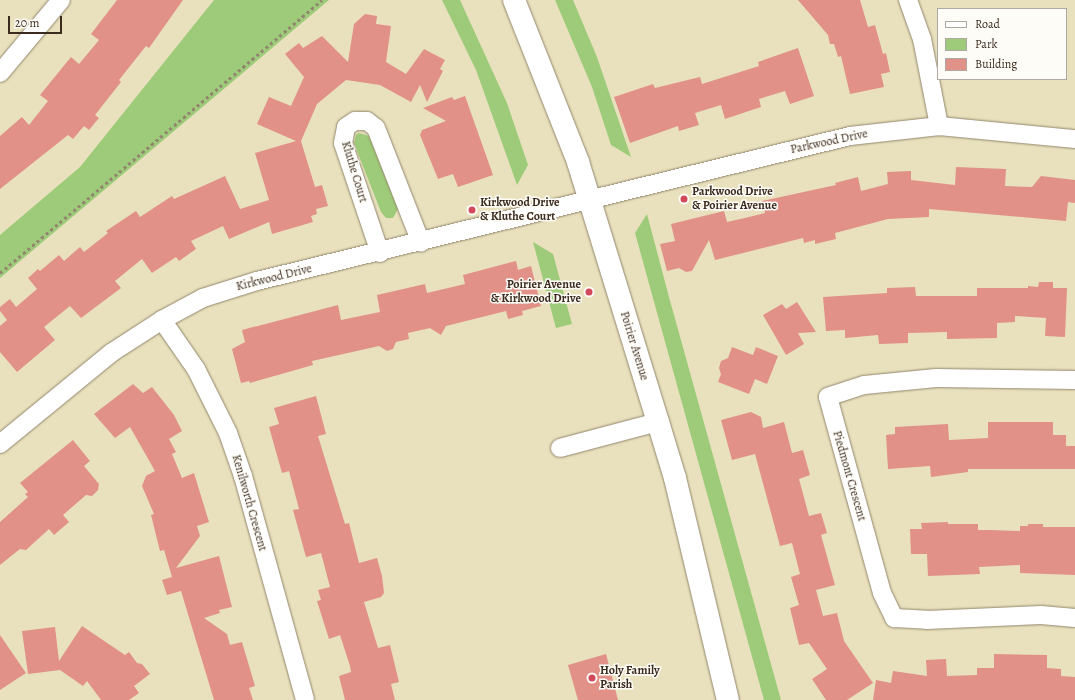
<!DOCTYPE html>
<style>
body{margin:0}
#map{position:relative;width:1075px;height:700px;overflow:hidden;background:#e9e1bd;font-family:Alegreya,serif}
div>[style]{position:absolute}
.green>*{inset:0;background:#9ecb79}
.building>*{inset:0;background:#e19187}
.path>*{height:2.5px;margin-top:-1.25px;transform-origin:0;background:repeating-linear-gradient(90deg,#92866e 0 3px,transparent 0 6px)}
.roads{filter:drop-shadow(0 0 1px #92866e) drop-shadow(0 0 1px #92866e)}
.minor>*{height:18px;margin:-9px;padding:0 9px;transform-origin:9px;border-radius:9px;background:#fff}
.major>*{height:22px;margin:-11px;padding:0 11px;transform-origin:11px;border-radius:11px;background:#fff}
.dots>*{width:11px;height:11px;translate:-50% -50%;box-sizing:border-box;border:2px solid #fdfcf7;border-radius:50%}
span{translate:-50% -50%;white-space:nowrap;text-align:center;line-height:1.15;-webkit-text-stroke:3px #fdfcf7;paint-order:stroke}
.street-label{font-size:12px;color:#3b2a1e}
.poi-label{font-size:12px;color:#3b2a1e;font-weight:700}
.left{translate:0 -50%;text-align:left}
.right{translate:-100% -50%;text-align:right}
.legend{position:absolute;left:937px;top:8px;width:130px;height:72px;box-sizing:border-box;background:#fdfcf7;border:1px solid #afa8a0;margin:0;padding:5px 7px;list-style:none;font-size:12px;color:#3b2a1e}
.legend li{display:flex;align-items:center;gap:8px;height:20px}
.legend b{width:20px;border:1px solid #afa8a0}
.scale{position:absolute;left:8px;top:16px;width:54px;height:18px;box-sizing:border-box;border:2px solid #3b2a1e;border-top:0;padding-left:5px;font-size:12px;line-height:14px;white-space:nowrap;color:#3b2a1e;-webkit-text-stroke:3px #fdfcf7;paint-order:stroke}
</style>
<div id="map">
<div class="green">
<div style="clip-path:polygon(214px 0,329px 0,0 278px,0 235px,80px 167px)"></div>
<div style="clip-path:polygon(442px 0,460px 0,507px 103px,528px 165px,517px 185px,476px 70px)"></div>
<div style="clip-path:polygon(555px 0,573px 0,597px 57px,631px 157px,611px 145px,592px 87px)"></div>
<div style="clip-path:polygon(359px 133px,369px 136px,398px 209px,393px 218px,386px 218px,381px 212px,354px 143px,356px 135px)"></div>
<div style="clip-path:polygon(647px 214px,669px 297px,781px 700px,764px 700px,635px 233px)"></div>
<div style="clip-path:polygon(533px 242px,553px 254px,572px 324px,556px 328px)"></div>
</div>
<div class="building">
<div style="clip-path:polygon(117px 0,183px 0,149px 48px,146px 46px,119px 80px,121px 82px,95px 115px,99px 118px,89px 130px,84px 126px,73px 139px,68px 135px,0 189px,0 136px,22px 117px,29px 125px,48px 101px,40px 95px,71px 57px,79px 64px,99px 40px,91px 34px)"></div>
<div style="clip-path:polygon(798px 0,860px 0,868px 27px,875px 25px,883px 54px,886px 53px,890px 72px,881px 74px,884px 87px,850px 94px,841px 56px,838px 57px,834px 44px,830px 44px,828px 35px)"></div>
<div style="clip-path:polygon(365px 14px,377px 16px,376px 24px,391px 26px,386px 62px,406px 74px,424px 49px,445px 60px,440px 69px,443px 71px,427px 102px,420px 85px,411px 102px,380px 85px,346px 80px,317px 104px,301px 141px,315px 187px,322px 185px,328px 206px,316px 209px,317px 214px,311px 216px,313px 222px,272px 234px,269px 222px,229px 239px,223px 226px,191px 241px,196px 249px,179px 261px,176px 257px,152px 273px,142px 259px,115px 281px,121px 288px,81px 318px,70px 306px,44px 327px,55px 340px,17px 372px,0 352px,0 326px,7px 320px,0 311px,0 307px,10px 299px,16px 307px,37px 289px,28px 278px,38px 269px,40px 271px,59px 255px,64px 261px,80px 247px,84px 252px,108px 233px,106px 231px,136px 211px,140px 217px,172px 196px,174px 199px,225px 176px,240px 209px,269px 200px,255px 153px,296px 141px,257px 124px,269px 97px,291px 106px,304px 77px,285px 54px,299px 43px,303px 48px,322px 36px,348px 62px,354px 24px)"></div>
<div style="clip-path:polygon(798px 48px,814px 96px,790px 104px,785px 91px,759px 99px,761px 107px,725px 119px,721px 105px,695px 113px,699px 125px,679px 131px,678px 126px,630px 143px,614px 97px,653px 84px,655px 88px,700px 77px,702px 84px,759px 66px,758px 62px)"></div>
<div style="clip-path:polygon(465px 96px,493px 175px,458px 187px,453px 174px,438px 179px,420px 135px,422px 130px,446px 121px,423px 108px,452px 97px,454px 100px)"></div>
<div style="clip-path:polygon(956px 167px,1006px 169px,1005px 186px,1032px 187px,1041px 176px,1075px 180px,1075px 203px,1068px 202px,1066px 221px,929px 209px,929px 217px,888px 219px,835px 233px,836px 239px,815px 244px,815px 240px,804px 243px,803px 238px,715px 260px,709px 240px,692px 271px,686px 272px,679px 268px,667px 271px,660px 244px,675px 241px,671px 224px,724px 211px,727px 222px,749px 217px,765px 213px,762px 201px,836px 185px,835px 183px,858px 177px,861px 191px,888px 184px,887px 172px,911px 171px,911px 180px,955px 185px)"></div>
<div style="clip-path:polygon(516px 261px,518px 270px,531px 266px,541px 306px,522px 311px,523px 315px,508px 319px,506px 311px,446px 326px,441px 335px,430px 328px,408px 333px,409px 339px,396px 342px,393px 349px,387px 351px,379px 346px,312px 361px,313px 365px,250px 383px,249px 381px,241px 383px,232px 349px,245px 342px,242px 330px,338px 305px,341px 320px,380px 312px,377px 295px,425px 284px,427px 293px,465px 284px,463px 275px)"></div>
<div style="clip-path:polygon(1039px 282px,1053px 282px,1053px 288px,1067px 288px,1065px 337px,1045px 336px,1046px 318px,1015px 316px,1015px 322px,997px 323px,997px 338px,947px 339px,947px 332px,908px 333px,908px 343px,879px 344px,878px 335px,845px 338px,845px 330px,826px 331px,823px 297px,887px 293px,887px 288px,915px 287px,916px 296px,977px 296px,977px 288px,1028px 288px,1028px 286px,1038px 287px)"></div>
<div style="clip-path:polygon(797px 302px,816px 332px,798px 333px,804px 344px,786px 355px,763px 315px,782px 304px,786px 309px)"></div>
<div style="clip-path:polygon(732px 347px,753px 355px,756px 347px,778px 356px,767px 384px,755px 379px,749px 394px,718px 382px,721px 374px,719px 368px,721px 361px,728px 358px)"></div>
<div style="clip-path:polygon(133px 384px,143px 393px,152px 387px,174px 415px,182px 431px,169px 439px,176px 452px,172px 454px,182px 478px,194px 473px,209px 522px,197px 526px,200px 536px,176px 568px,219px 556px,232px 607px,219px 610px,220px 613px,204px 618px,227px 634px,230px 645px,242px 642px,255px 686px,249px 688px,253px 700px,214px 700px,181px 591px,167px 595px,162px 580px,172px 577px,164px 550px,160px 551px,151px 515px,154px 514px,142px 486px,146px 476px,155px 471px,130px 427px,115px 438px,94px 414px)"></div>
<div style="clip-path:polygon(316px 396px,326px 434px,318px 436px,345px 524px,349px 523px,359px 563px,377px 558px,382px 576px,384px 593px,381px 597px,364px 602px,378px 648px,390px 645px,399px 682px,391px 684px,395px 700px,345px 700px,339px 676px,351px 672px,350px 666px,340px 635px,329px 639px,317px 601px,321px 600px,318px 590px,330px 587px,321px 553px,306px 557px,293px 510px,299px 509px,289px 471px,282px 473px,269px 427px,279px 424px,274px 408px)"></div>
<div style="clip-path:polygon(751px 412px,761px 417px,763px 428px,784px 422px,792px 453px,803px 450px,810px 475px,799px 479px,809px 516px,821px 513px,827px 533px,821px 535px,835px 585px,816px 590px,823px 616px,837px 613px,844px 641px,873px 683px,847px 700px,826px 700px,812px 679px,827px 669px,809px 643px,799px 645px,790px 608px,799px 605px,791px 577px,800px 574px,792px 543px,780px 546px,755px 454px,732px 460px,721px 420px)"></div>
<div style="clip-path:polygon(988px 422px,1053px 422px,1053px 435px,1066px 435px,1066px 446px,1075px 446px,1075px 469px,968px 469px,968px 472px,931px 477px,930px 466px,888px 469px,886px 435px,895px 434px,895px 427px,948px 424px,949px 440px,988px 438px)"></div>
<div style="clip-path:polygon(73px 440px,90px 461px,84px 466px,99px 484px,98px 490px,92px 496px,86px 495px,63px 515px,69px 522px,54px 535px,49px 529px,26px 550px,20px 549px,0 565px,0 522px,28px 497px,25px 494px,28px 492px,20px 483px)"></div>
<div style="clip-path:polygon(948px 522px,948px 524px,978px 524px,978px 530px,991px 530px,1020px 531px,1020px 526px,1028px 526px,1028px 524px,1043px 524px,1043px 527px,1075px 527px,1075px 575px,1020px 573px,1020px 565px,979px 567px,980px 574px,928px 576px,927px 554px,911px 554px,910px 529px,922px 529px,921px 523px)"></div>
<div style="clip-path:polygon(82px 626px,125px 655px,129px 652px,137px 663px,142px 664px,150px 674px,134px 686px,139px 693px,129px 700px,101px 700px,87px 681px,83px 686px,60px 670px,28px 674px,22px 631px,55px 627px,59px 661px)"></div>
<div style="clip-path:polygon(0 635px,26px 673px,0 690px)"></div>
<div style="clip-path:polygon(606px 654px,618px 700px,578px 700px,568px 665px)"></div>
<div style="clip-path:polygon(994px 654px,1047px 655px,1047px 668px,1061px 669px,1061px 676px,1075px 677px,1075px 700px,873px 700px,876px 680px,891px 683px,893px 671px,927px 676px,926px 660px,946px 659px,947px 676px,977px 675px,977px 668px,994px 668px)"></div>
</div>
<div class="path">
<div style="left:0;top:273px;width:422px;rotate:-40.3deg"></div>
</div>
<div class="roads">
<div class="minor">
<div style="left:908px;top:0;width:41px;rotate:70.3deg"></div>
<div style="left:922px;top:39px;width:89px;rotate:78.9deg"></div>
<div style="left:0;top:73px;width:95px;rotate:-50.1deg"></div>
<div style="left:380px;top:253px;width:116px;rotate:-108.6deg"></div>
<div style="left:343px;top:143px;width:16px;rotate:-79deg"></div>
<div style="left:346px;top:127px;width:11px;rotate:-34deg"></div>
<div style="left:355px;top:121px;width:12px"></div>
<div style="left:367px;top:121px;width:11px;rotate:38deg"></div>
<div style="left:376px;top:128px;width:123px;rotate:68.6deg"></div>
<div style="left:162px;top:320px;width:60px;rotate:55.2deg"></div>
<div style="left:196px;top:369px;width:72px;rotate:63.4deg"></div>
<div style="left:228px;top:433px;width:46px;rotate:70.8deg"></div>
<div style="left:243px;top:476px;width:232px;rotate:74.5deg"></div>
<div style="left:1075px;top:380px;width:139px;rotate:-179.2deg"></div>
<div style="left:936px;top:378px;width:72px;rotate:174.4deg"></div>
<div style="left:864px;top:385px;width:38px;rotate:162deg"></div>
<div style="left:828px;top:397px;width:203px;rotate:74.6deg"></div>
<div style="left:882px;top:593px;width:28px;rotate:64deg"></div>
<div style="left:894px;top:618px;width:33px;rotate:3deg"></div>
<div style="left:927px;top:620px;width:114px;rotate:-2.5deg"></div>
<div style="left:1041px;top:615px;width:34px;rotate:5deg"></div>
<div style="left:0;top:444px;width:144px;rotate:-39.3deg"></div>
<div style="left:111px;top:353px;width:61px;rotate:-32.9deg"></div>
<div style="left:162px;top:320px;width:47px;rotate:-28.2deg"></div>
<div style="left:203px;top:298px;width:57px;rotate:-17.5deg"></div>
<div style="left:257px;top:281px;width:610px;rotate:-13.74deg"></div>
<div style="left:850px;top:136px;width:90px;rotate:-6.4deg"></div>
<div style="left:939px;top:126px;width:137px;rotate:5.5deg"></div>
<div style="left:560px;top:448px;width:101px;rotate:-14.9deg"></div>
</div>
<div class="major">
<div style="left:514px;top:0;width:174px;rotate:68.4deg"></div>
<div style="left:578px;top:162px;width:272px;rotate:72.9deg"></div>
<div style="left:658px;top:422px;width:59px;rotate:73.1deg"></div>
<div style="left:675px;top:478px;width:228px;rotate:76.6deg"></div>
</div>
</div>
<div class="dots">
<div style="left:684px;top:199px;background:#d1495b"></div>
<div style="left:472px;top:210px;background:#d1495b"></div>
<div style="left:589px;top:292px;background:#d1495b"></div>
<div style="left:592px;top:678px;background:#d1495b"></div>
</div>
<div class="street-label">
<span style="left:829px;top:142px;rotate:-12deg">Parkwood Drive</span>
<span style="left:354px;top:172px;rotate:73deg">Kluthe Court</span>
<span style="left:274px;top:278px;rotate:-14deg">Kirkwood Drive</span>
<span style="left:634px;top:346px;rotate:73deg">Poirier Avenue</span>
<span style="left:849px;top:476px;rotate:74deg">Piedmont Crescent</span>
<span style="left:249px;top:503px;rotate:74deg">Kenilworth Crescent</span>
</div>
<div class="poi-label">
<span class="left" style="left:692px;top:199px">Parkwood Drive<br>&amp; Poirier Avenue</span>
<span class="left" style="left:480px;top:210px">Kirkwood Drive<br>&amp; Kluthe Court</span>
<span class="right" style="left:581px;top:292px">Poirier Avenue<br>&amp; Kirkwood Drive</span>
<span class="left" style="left:600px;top:678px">Holy Family<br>Parish</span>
</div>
<ul class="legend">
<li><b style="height:5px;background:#fff"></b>Road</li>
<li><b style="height:11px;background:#9ecb79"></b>Park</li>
<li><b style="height:11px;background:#e19187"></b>Building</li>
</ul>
<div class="scale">20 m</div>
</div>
